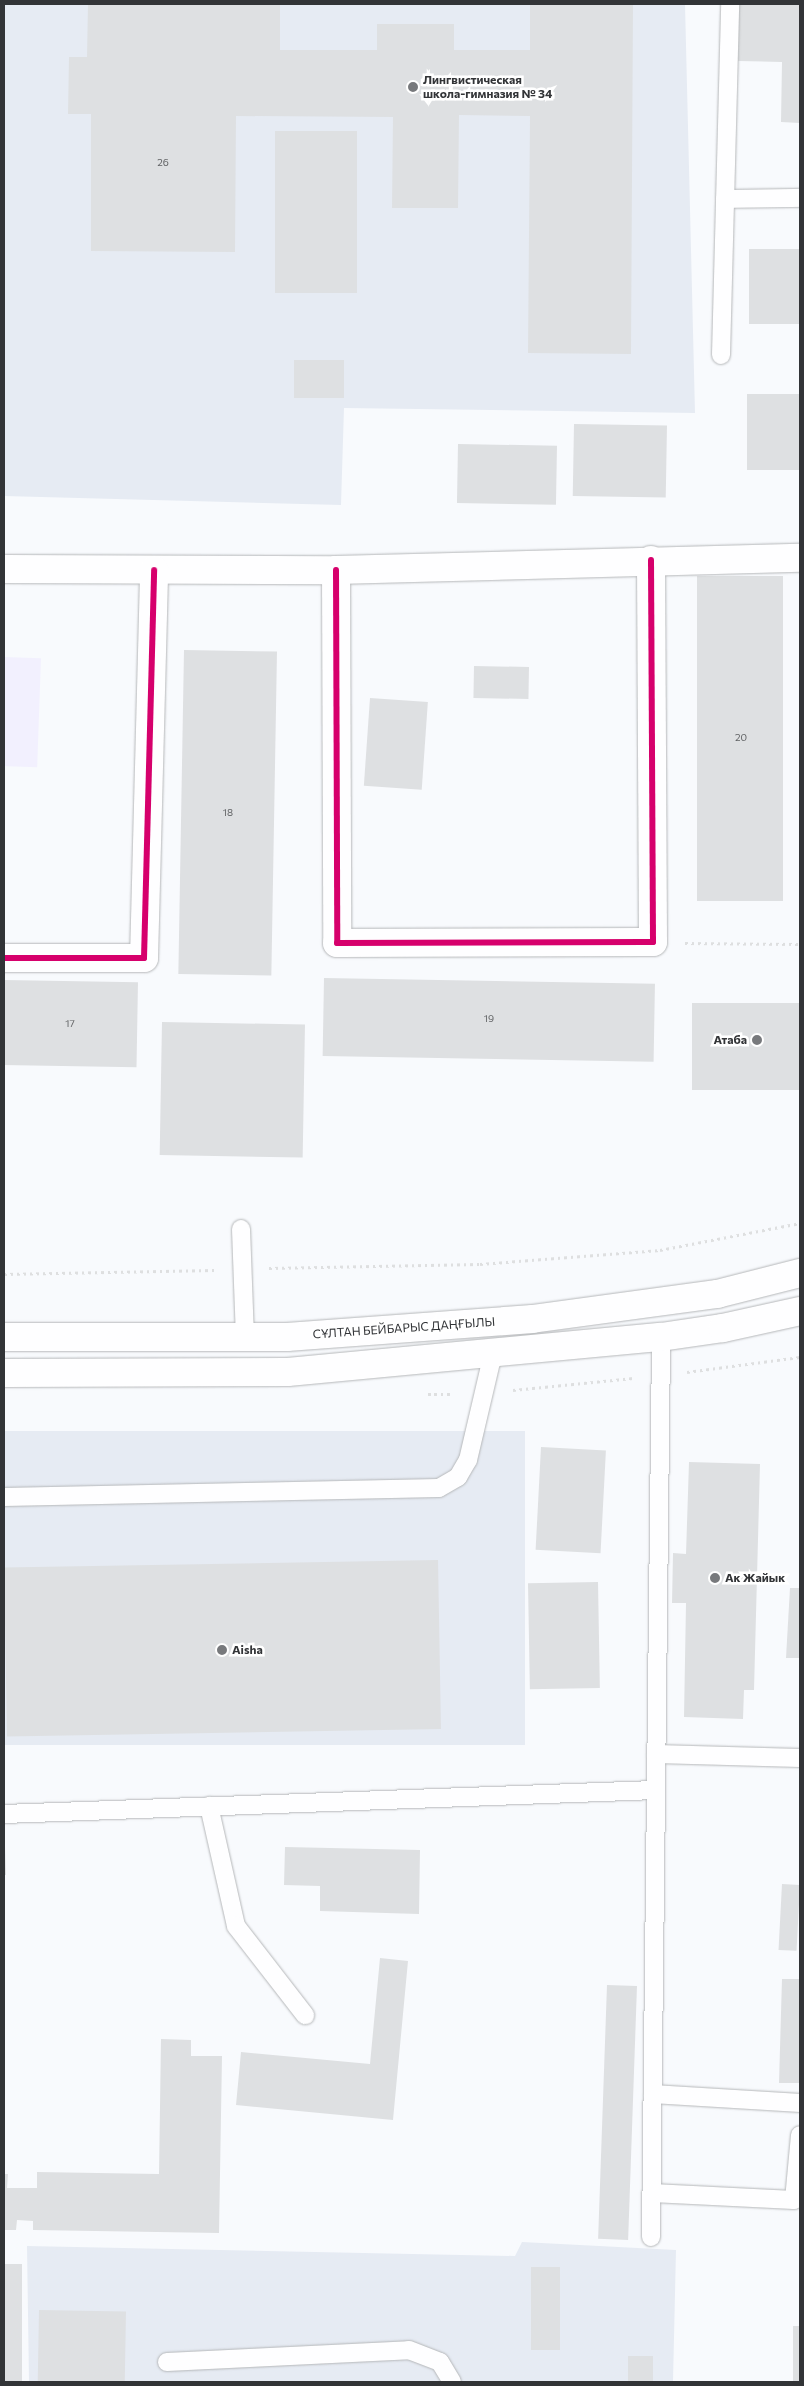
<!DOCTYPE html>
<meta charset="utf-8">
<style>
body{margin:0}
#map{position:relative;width:804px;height:2386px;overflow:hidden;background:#f8fafd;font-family:Commissioner,sans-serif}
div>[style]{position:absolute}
.built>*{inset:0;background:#e6ebf3;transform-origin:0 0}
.green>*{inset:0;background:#f2f0fe;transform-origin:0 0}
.building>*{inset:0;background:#dee0e2;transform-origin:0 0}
.path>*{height:3px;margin-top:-1.5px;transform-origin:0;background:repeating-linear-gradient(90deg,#dedfe0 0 2.5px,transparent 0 6.5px)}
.roads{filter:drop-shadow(0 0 1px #b5b7b9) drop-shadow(0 0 1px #b5b7b9)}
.lane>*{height:18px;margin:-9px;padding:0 9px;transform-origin:9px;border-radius:9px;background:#fefeff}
.street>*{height:28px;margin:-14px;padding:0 14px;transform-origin:14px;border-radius:14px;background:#fefeff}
.primary>*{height:28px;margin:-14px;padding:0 14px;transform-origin:14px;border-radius:14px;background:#fefeff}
.cycleway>*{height:6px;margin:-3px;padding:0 3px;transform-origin:3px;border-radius:3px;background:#d6006c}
.dots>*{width:14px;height:14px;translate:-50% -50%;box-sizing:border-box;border:2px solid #fff;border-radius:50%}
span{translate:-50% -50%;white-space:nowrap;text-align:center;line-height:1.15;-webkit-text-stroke:5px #fff;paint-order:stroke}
.number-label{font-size:10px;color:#606264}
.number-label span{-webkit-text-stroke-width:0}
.poi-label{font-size:12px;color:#323437;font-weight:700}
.left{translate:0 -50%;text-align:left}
.right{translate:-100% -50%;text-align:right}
.street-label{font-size:12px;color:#323437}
.frame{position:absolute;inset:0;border:5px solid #323437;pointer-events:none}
</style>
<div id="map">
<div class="built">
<div style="clip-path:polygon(4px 4px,685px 4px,695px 413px,344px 408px,341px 505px,4px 496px)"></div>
<div style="left:525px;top:1431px;width:314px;height:521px;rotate:90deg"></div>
<div style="clip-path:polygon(522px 2242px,676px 2250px,673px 2382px,29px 2382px,27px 2246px,515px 2256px)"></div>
</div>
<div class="green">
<div style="left:4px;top:657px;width:37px;height:109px;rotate:2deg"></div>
</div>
<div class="building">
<div style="clip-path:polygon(88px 4px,280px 4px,280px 50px,377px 50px,377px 24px,454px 24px,454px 50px,530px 50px,530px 4px,633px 4px,631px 354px,528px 353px,530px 116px,459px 115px,458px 208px,392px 208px,393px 117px,236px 116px,235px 252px,91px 251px,91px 114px,68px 114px,69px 57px,87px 57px)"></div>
<div style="clip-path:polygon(739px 4px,800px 4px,800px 123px,781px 122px,782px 62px,738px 61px)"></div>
<div style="left:275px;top:131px;width:82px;height:162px"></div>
<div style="left:749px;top:249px;width:51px;height:75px"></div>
<div style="left:294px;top:360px;width:50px;height:38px"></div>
<div style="left:747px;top:394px;width:53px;height:76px"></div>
<div style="left:574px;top:424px;width:93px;height:72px;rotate:1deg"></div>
<div style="left:458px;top:444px;width:99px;height:59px;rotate:1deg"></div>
<div style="left:697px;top:576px;width:86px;height:325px"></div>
<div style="left:184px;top:650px;width:93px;height:324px;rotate:1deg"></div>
<div style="left:474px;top:666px;width:55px;height:32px;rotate:1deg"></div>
<div style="left:370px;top:698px;width:58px;height:88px;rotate:4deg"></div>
<div style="left:324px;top:978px;width:331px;height:78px;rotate:1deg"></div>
<div style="left:4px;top:980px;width:134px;height:85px;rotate:1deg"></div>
<div style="left:692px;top:1003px;width:108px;height:87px"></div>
<div style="left:162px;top:1022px;width:143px;height:133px;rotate:1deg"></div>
<div style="left:541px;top:1447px;width:65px;height:103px;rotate:3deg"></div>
<div style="clip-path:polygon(689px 1462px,760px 1464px,754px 1690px,744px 1690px,743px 1719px,684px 1717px,686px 1603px,672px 1603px,673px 1553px,686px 1554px)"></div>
<div style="left:438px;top:1560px;width:169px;height:434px;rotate:89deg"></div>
<div style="left:598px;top:1582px;width:106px;height:70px;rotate:89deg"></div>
<div style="clip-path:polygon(790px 1588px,800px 1588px,800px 1658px,786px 1658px)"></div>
<div style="clip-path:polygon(4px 1847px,5px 1847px,6px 1875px,4px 1875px)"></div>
<div style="clip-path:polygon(285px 1847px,420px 1850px,419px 1914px,320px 1911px,320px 1886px,284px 1885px)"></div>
<div style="left:782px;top:1884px;width:18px;height:66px;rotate:3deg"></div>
<div style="clip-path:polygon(380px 1958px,408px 1961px,393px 2120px,236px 2105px,241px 2052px,370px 2064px)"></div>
<div style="clip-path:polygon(782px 1979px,800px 1979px,800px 2083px,779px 2083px)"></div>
<div style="left:607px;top:1985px;width:30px;height:254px;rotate:2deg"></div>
<div style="clip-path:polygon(161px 2039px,191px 2040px,191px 2056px,222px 2056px,219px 2233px,33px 2230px,33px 2221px,17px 2220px,16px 2230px,4px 2230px,4px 2174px,8px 2174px,7px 2188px,37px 2188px,37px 2172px,159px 2174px)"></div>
<div style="left:4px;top:2264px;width:18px;height:118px"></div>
<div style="left:531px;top:2267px;width:29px;height:83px"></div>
<div style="left:39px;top:2310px;width:87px;height:72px;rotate:1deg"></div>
<div style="left:793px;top:2326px;width:7px;height:56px"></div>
<div style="left:628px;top:2356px;width:25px;height:26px"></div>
</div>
<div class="path">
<div style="left:685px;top:943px;width:115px;rotate:0.5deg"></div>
<div style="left:269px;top:1268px;width:211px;rotate:-1.1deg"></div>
<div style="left:480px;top:1264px;width:181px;rotate:-4.4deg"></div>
<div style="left:660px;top:1250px;width:143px;rotate:-10.9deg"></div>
<div style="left:4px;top:1274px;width:211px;rotate:-1.1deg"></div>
<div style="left:687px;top:1372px;width:114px;rotate:-7.6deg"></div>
<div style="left:513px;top:1390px;width:121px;rotate:-5.7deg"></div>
<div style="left:428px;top:1394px;width:26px"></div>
</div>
<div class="roads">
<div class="lane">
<div style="left:725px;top:199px;width:75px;rotate:-0.8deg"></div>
<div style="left:721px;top:355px;width:351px;rotate:-88.5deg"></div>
<div style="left:241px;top:1229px;width:108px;rotate:87.9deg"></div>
<div style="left:4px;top:1497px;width:435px;rotate:-1.2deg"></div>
<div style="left:439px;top:1488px;width:22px;rotate:-30deg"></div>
<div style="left:458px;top:1477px;width:20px;rotate:-60deg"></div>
<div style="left:468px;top:1460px;width:110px;rotate:-76.8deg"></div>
<div style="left:656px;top:1754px;width:144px;rotate:1.6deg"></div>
<div style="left:209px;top:1806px;width:123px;rotate:77.3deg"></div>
<div style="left:236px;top:1926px;width:113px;rotate:52.2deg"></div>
<div style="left:4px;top:1814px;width:652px;rotate:-2.11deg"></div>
<div style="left:653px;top:2094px;width:147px;rotate:3.5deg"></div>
<div style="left:652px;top:2193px;width:142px;rotate:2.8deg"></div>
<div style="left:794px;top:2200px;width:65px;rotate:-84.7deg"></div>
<div style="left:651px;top:2237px;width:900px;rotate:-89.36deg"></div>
<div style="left:167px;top:2362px;width:242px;rotate:-2.8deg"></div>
<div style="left:409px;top:2350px;width:33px;rotate:21deg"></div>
<div style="left:440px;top:2362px;width:23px;rotate:59deg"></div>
</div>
<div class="street">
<div style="left:4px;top:569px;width:332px;rotate:0.2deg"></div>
<div style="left:336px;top:570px;width:464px;rotate:-1.5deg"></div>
<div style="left:336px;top:570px;width:373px;rotate:89.8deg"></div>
<div style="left:337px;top:943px;width:307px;rotate:-0.2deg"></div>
<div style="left:644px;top:942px;width:9px"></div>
<div style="left:653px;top:942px;width:382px;rotate:-90.3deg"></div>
<div style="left:4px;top:958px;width:140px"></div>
<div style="left:144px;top:958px;width:388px;rotate:-88.5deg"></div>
</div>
<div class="primary">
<div style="left:4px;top:1337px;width:283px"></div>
<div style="left:287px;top:1337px;width:246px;rotate:-4.2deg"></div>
<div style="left:532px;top:1319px;width:187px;rotate:-7.7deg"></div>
<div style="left:717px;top:1294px;width:86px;rotate:-14.2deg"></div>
<div style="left:4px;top:1373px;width:284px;rotate:-0.2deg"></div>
<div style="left:288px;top:1372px;width:375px;rotate:-5.4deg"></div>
<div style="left:661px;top:1337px;width:63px;rotate:-8.3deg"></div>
<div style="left:723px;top:1328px;width:79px;rotate:-12.4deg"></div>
</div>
</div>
<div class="cycleway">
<div style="left:336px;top:570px;width:373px;rotate:89.8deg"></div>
<div style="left:337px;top:943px;width:307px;rotate:-0.2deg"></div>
<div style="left:644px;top:942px;width:9px"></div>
<div style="left:653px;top:942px;width:382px;rotate:-90.3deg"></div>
<div style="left:4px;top:958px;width:140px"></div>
<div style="left:144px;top:958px;width:388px;rotate:-88.5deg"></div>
</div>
<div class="dots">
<div style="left:413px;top:87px;background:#77797c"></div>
<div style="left:757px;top:1040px;background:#77797c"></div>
<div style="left:715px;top:1578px;background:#77797c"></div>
<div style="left:222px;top:1650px;background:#77797c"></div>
</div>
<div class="number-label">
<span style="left:163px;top:163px">26</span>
<span style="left:741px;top:738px">20</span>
<span style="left:228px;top:813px">18</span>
<span style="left:489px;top:1019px">19</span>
<span style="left:70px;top:1024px">17</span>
</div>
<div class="poi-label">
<span class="left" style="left:423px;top:87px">Лингвистическая<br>школа-гимназия № 34</span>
<span class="right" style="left:747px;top:1040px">Атаба</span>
<span class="left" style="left:725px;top:1578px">Ак Жайык</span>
<span class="left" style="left:232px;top:1650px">Aisha</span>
</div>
<div class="street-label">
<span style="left:404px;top:1328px;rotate:-4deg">СҰЛТАН БЕЙБАРЫС ДАҢҒЫЛЫ</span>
</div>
<div class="frame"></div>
</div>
